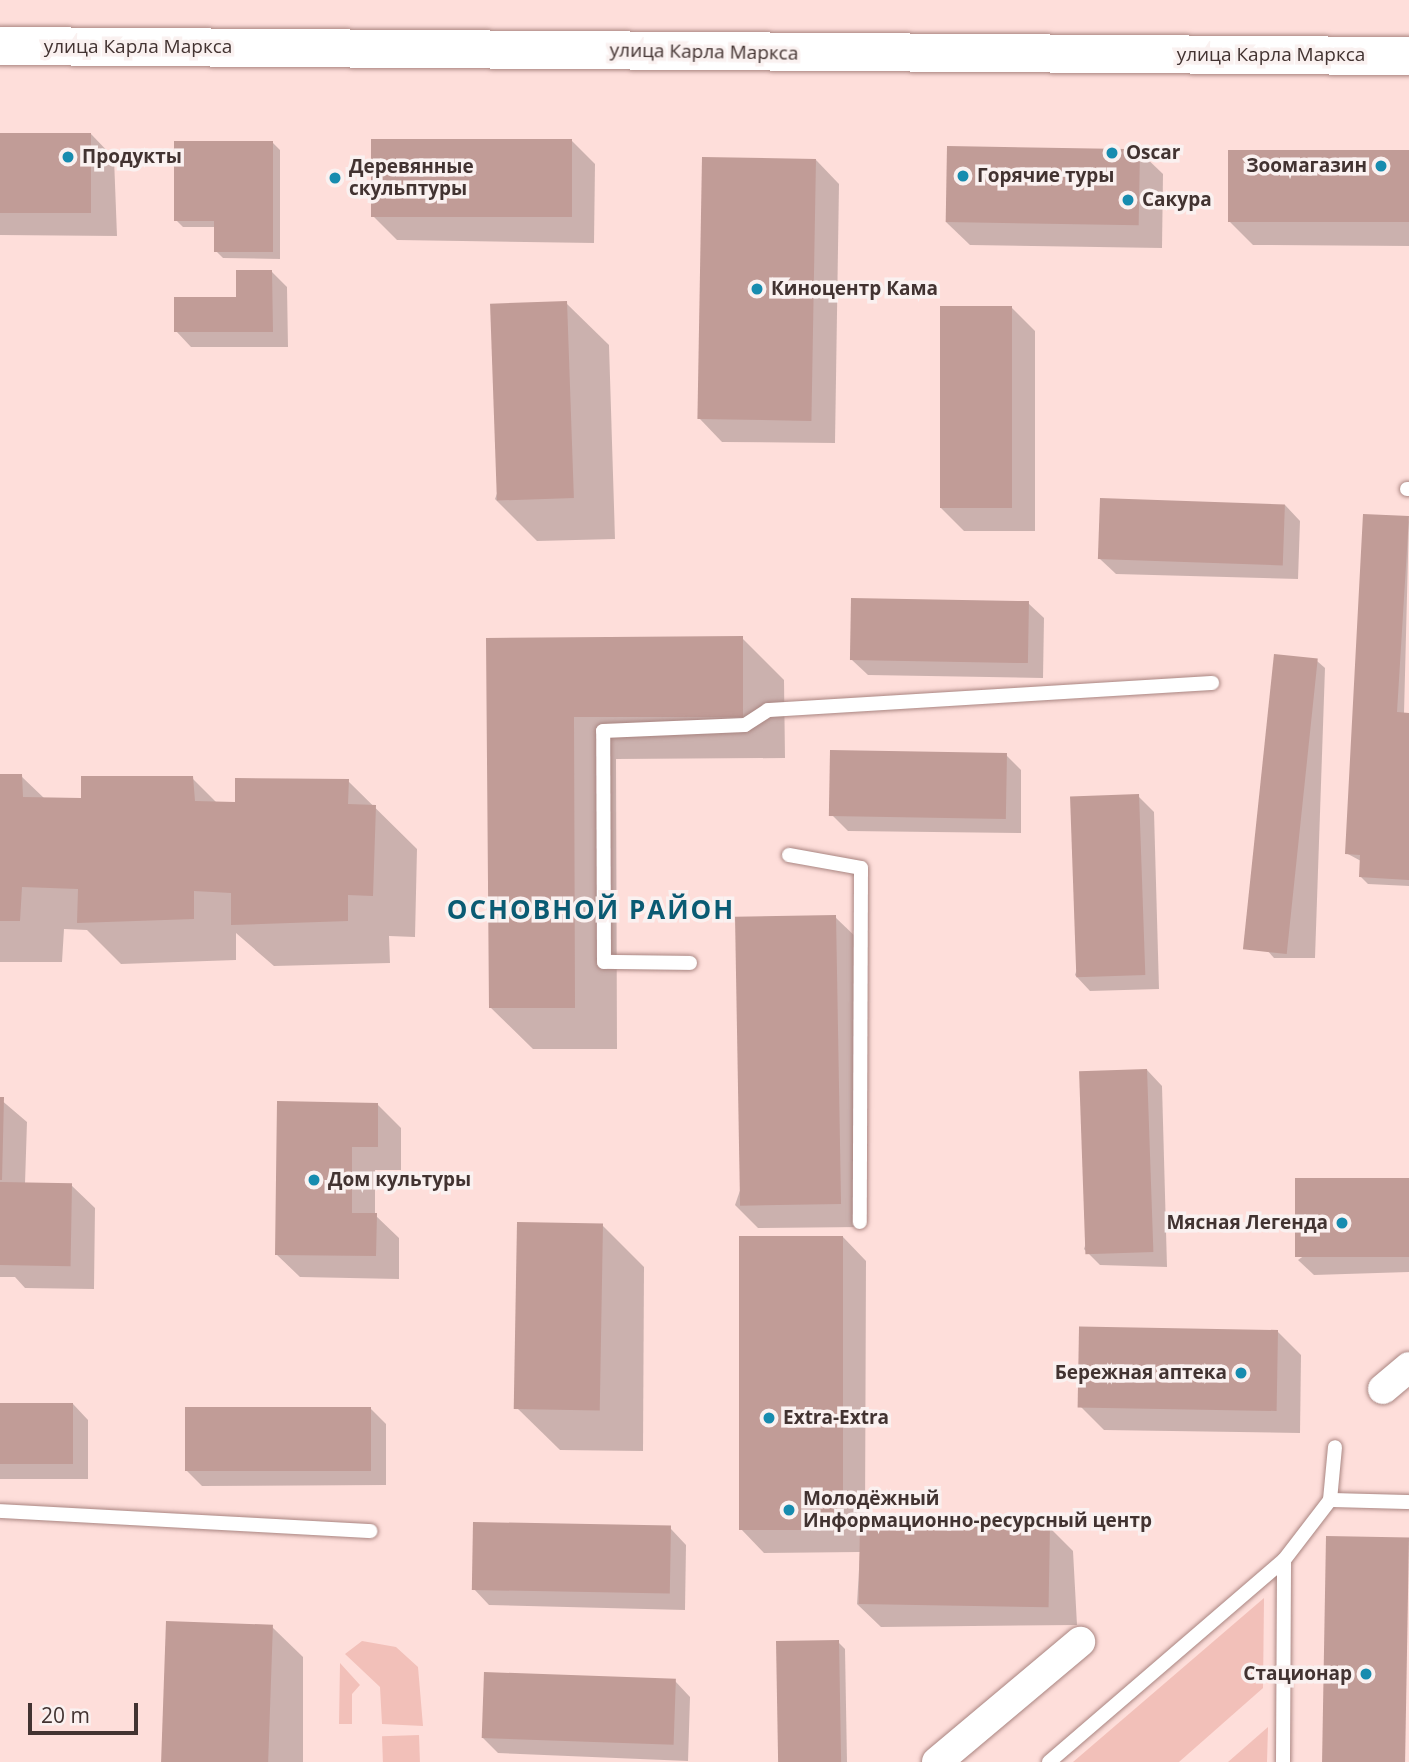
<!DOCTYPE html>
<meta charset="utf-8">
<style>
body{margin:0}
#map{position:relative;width:1409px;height:1762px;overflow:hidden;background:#fededa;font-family:"Open Sans",sans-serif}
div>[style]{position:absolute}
.green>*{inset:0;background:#f2c0b9;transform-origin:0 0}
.shadow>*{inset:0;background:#0003}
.building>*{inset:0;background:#c19c97;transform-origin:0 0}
.roads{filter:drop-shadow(0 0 2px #a98581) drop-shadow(0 0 2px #a98581)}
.lane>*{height:14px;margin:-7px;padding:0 7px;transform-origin:7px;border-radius:7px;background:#fff}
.street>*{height:30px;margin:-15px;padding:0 15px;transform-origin:15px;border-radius:15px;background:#fff}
.secondary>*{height:38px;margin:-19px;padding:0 19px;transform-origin:19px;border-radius:19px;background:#fff}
.dots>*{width:19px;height:19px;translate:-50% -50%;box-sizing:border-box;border:4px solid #faf1f0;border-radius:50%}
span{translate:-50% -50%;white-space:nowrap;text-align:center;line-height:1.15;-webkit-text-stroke:7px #faf1f0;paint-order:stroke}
.street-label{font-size:19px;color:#423331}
.poi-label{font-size:19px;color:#423331;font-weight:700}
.left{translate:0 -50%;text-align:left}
.right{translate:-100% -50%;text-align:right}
.district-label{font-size:26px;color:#0a5b73;font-weight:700;letter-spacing:2px}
.scale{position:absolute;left:28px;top:1703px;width:110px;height:32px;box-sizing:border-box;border:4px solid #423331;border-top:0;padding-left:9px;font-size:21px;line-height:24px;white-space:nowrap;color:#423331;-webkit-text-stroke:5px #faf1f0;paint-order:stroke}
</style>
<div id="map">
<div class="green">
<div style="clip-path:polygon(1264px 1598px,1263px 1688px,1179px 1762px,1073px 1762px)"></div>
<div style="clip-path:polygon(362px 1641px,396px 1647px,418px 1667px,423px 1726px,382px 1724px,380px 1687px,345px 1654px)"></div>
<div style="clip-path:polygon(340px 1663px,360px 1685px,352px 1694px,352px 1724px,339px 1724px)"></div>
<div style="clip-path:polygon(1268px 1727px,1267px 1762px,1228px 1762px)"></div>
<div style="left:419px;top:1735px;width:27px;height:37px;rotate:88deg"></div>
</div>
<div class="shadow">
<div style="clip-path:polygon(0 134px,91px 134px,114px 158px,117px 236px,0 235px)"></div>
<div style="clip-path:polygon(572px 141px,595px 164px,594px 243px,397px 240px,373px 216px)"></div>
<div style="clip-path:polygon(273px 143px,280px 150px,280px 259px,223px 258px,216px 251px,216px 227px,183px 227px,176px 220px)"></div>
<div style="clip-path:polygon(1139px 151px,1163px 174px,1162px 248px,970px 245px,946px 222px)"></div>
<div style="clip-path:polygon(1409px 153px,1409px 246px,1253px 245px,1229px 221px)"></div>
<div style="clip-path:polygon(816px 160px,839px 184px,835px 443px,722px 442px,699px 418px)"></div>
<div style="clip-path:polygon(272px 272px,287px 287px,288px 347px,191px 347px,176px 331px,238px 299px)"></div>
<div style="clip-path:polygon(566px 303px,609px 345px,615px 539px,537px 541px,495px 499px)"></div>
<div style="clip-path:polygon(1012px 308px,1035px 331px,1035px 531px,964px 531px,941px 508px)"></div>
<div style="clip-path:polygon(1285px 505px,1300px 521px,1298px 579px,1116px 574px,1100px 559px)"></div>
<div style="clip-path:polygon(1409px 517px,1404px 714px,1409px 714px,1409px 886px,1368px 884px,1361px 877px,1361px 861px,1346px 853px)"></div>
<div style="clip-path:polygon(1028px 603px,1044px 618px,1043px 678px,868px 675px,852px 660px)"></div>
<div style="clip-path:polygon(742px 638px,784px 680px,785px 758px,616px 759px,617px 1049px,533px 1049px,490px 1007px,488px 639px)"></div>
<div style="clip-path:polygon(1317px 661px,1325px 668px,1315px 958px,1274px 958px,1267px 950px)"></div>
<div style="clip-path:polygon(1006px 755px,1021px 770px,1021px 833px,848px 831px,832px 815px)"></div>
<div style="clip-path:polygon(0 776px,21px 776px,45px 799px,82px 800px,192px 778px,217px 803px,237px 804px,348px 781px,417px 849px,415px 937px,389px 936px,390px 963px,274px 966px,236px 933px,236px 960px,121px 964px,87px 930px,64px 929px,62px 962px,0 962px)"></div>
<div style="clip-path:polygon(1138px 796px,1154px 812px,1159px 989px,1090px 991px,1075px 975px)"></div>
<div style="clip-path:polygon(835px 917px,859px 940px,862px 1227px,758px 1228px,735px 1205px)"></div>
<div style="clip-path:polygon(1147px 1070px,1162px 1086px,1167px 1267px,1100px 1265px,1084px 1249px)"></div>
<div style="clip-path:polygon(0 1099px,27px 1122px,25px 1184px,71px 1185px,95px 1208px,94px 1289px,25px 1288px,15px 1277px,0 1277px)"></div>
<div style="clip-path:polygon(378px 1105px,401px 1128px,401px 1170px,375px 1170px,375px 1215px,399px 1238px,399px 1279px,300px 1277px,276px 1254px)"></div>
<div style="clip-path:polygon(1409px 1180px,1409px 1272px,1314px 1275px,1298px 1260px)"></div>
<div style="clip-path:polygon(602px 1225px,644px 1267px,643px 1451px,560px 1450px,517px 1408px)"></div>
<div style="clip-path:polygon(843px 1237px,866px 1261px,865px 1525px,1049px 1527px,1073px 1551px,1077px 1625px,881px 1627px,857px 1604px,860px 1552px,764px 1553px,741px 1529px)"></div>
<div style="clip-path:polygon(1277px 1331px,1301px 1355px,1300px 1433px,1104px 1430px,1081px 1407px)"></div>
<div style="clip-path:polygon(0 1404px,73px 1404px,88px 1420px,88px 1479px,0 1479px)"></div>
<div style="clip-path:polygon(370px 1408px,386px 1424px,386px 1485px,202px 1486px,186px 1470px)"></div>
<div style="clip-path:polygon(671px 1529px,686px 1545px,685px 1610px,489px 1605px,474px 1589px)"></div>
<div style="clip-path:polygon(272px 1627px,303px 1657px,303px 1762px,168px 1762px)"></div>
<div style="clip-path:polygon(838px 1642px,845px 1649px,847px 1762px,780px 1762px)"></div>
<div style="clip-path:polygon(675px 1681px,690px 1697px,688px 1761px,498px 1753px,483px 1738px)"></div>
</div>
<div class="building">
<div style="left:0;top:133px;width:91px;height:80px"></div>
<div style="left:371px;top:139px;width:201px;height:78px"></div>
<div style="clip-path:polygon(174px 141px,273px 141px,273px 252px,214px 252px,214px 221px,174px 221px)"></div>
<div style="left:947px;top:146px;width:193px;height:76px;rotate:1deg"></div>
<div style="left:1228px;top:150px;width:181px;height:72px"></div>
<div style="left:702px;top:157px;width:114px;height:262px;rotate:1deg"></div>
<div style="clip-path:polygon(236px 270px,272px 270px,273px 332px,174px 332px,174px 297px,236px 297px)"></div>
<div style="left:567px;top:301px;width:197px;height:77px;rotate:88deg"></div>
<div style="left:940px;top:306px;width:72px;height:202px"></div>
<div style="left:1100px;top:498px;width:185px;height:61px;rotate:2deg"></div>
<div style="clip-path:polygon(1363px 514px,1409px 516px,1397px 712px,1409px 713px,1409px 880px,1359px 877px,1360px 855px,1345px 854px)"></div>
<div style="left:851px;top:598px;width:178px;height:62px;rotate:1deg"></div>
<div style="clip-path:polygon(743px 636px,743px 717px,574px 717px,575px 1008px,489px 1008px,486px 638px)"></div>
<div style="left:1274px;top:654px;width:44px;height:297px;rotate:6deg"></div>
<div style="left:830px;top:750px;width:177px;height:66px;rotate:1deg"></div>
<div style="clip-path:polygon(0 774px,22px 774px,23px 797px,81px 798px,81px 776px,193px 776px,195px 801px,235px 802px,235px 778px,349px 779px,348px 804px,376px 805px,373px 896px,348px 895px,348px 921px,231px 925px,231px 893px,194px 891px,194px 919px,77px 923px,78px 889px,22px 887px,20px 921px,0 921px)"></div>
<div style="left:1139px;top:794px;width:181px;height:69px;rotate:88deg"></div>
<div style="left:836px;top:915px;width:289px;height:101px;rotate:89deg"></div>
<div style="left:1147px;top:1069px;width:183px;height:68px;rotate:88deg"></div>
<div style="clip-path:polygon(0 1097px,4px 1097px,2px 1180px,0 1180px)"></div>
<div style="clip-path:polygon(277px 1101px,378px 1103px,378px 1147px,352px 1147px,352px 1213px,377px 1213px,376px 1256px,275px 1255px)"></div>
<div style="left:1409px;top:1178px;width:79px;height:114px;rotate:90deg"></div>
<div style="left:0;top:1182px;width:72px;height:83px;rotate:1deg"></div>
<div style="left:517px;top:1222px;width:86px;height:187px;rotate:1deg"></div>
<div style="left:843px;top:1236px;width:294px;height:104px;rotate:90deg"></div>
<div style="left:1278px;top:1330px;width:81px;height:199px;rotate:91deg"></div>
<div style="left:0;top:1403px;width:73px;height:61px"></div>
<div style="left:185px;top:1407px;width:186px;height:64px"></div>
<div style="left:473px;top:1522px;width:198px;height:68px;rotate:1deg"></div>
<div style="left:860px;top:1523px;width:190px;height:81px;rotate:1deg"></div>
<div style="left:1326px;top:1536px;width:83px;height:226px;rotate:1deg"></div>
<div style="left:166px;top:1621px;width:107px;height:141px;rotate:2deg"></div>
<div style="left:839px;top:1640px;width:122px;height:63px;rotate:89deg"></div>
<div style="left:484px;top:1672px;width:192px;height:66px;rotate:2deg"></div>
</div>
<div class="roads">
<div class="lane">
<div style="left:1407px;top:489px;width:2px"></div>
<div style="left:789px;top:855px;width:73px;rotate:10.2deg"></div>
<div style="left:861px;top:868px;width:354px;rotate:90.2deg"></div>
<div style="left:690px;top:963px;width:86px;rotate:-179.3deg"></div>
<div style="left:604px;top:962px;width:231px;rotate:-90.2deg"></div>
<div style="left:603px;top:731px;width:142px;rotate:-2.4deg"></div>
<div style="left:745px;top:725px;width:27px;rotate:-33deg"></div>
<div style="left:768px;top:710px;width:445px;rotate:-3.5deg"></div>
<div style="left:1330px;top:1500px;width:79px;rotate:1.5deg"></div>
<div style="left:0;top:1511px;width:371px;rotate:3.1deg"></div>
<div style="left:1049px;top:1762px;width:310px;rotate:-40.7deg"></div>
<div style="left:1283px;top:1762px;width:202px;rotate:-89.7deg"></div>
<div style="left:1284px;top:1560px;width:76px;rotate:-52.5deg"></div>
<div style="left:1330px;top:1500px;width:53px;rotate:-84.6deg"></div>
</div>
<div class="street">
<div style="left:1383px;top:1389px;width:34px;rotate:-40deg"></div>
<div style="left:937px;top:1762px;width:187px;rotate:-40deg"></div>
</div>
<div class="secondary">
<div style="left:0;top:46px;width:1409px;rotate:0.41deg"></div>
</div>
</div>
<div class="dots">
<div style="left:1112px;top:153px;background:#178caf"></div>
<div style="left:68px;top:157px;background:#178caf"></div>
<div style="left:1381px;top:166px;background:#178caf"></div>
<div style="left:963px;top:176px;background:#178caf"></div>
<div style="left:335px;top:178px;background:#178caf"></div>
<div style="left:1128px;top:200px;background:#178caf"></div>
<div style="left:757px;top:289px;background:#178caf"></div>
<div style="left:314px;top:1180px;background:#178caf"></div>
<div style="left:1342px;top:1223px;background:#178caf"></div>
<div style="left:1241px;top:1373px;background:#178caf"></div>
<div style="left:769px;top:1418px;background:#178caf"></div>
<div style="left:789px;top:1510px;background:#178caf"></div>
<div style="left:1366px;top:1674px;background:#178caf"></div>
</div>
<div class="street-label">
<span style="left:138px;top:47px">улица Карла Маркса</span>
<span style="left:704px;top:52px;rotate:1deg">улица Карла Маркса</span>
<span style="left:1271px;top:55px">улица Карла Маркса</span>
</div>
<div class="poi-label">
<span class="left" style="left:1126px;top:153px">Oscar</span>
<span class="left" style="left:82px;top:157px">Продукты</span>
<span class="right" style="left:1367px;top:166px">Зоомагазин</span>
<span class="left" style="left:349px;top:178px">Деревянные<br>скульптуры</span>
<span class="left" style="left:977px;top:176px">Горячие туры</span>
<span class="left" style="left:1142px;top:200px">Сакура</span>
<span class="left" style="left:771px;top:289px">Киноцентр Кама</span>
<span class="left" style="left:328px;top:1180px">Дом культуры</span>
<span class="right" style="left:1328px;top:1223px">Мясная Легенда</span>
<span class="right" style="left:1227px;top:1373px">Бережная аптека</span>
<span class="left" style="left:783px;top:1418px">Extra-Extra</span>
<span class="left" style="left:803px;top:1510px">Молодёжный<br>Информационно-ресурсный центр</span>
<span class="right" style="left:1352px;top:1674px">Стационар</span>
</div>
<div class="district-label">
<span style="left:591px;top:910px">ОСНОВНОЙ РАЙОН</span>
</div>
<div class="scale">20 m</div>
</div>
